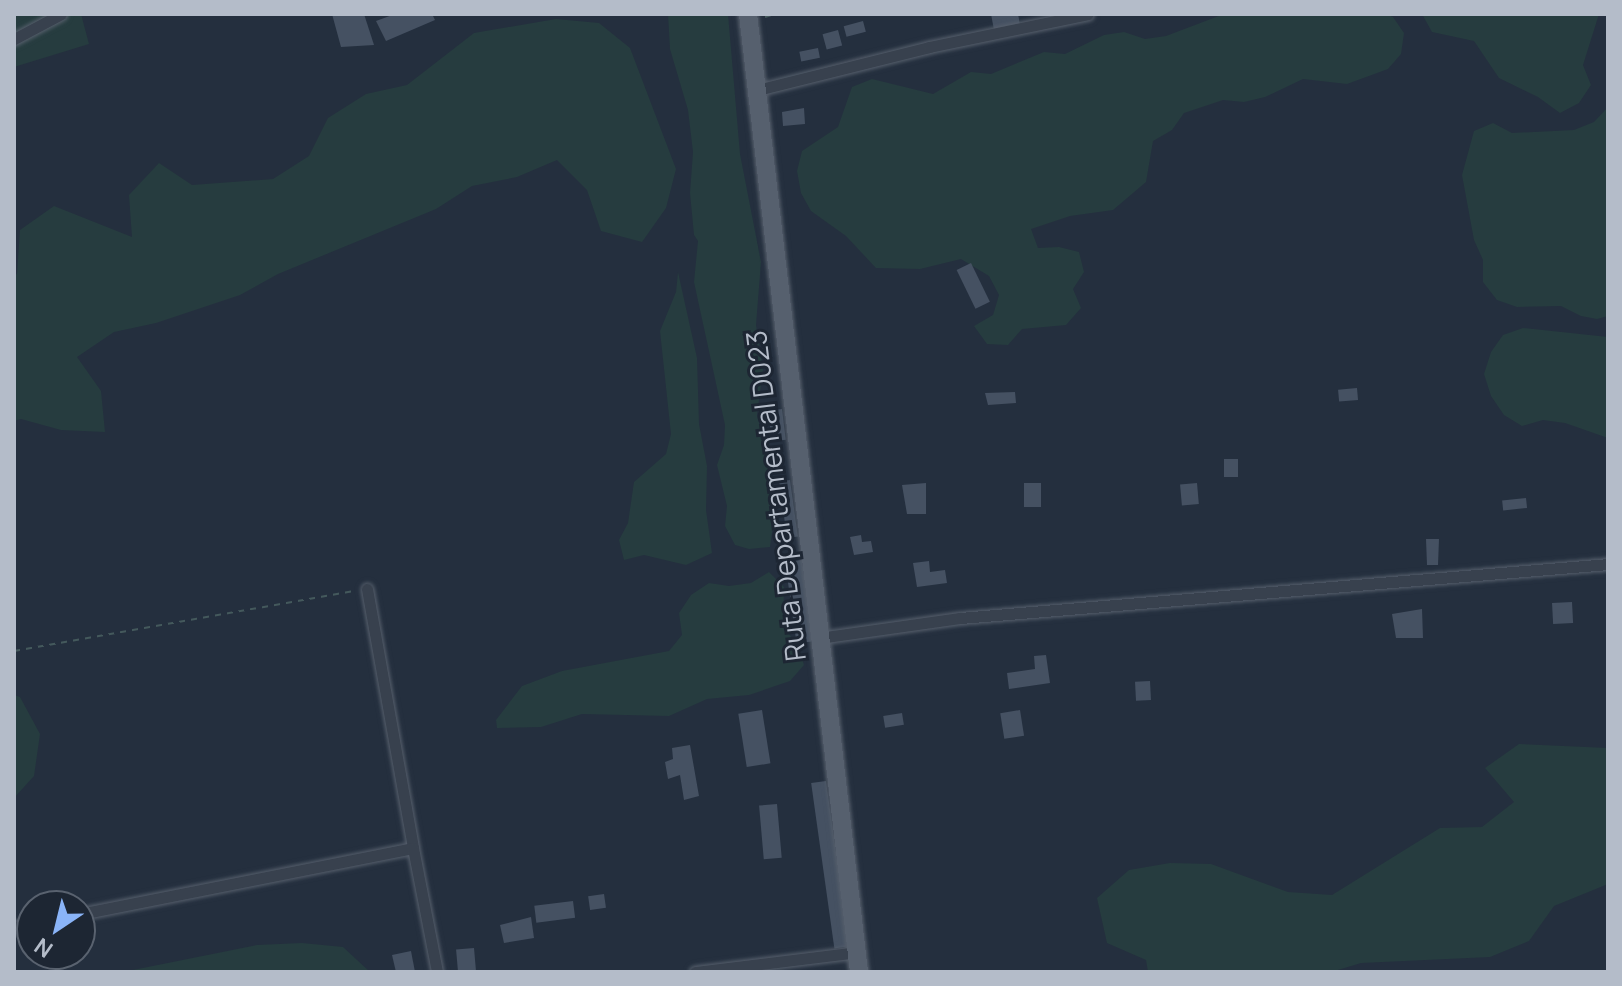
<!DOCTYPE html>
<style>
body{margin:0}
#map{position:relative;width:1622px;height:986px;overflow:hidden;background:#242f3e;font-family:Manrope,sans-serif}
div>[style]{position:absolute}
.green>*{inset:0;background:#263c3f}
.building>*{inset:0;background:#455162;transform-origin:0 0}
.path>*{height:2px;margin-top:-1px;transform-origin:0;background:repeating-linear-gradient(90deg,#44595c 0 6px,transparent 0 12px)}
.roads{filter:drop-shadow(0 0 2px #565f6c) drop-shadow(0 0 2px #565f6c)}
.street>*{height:11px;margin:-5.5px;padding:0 5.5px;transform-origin:5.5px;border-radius:5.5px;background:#38414e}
.primary>*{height:18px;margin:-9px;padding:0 9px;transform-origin:9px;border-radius:9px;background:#56606e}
span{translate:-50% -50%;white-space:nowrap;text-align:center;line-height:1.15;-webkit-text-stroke:6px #1d2633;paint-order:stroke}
.street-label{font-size:28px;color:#b4bcc9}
.frame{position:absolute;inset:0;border:16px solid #b4bcc9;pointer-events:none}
.north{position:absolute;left:16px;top:890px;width:80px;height:80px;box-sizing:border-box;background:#1d2633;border:2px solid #59626f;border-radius:50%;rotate:215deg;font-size:22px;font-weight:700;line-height:32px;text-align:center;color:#b4bcc9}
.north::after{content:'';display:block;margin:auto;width:28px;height:36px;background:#8ab4f8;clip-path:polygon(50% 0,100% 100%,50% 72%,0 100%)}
</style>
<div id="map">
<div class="green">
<div style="clip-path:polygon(14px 14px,81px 14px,89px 44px,14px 67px)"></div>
<div style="clip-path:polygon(668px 14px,728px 14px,740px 154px,761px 262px,756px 325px,763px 370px,757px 415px,768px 458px,773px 525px,770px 547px,749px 549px,735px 545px,725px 526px,727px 506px,717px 465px,724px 445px,725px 425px,694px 282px,698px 241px,694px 235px,690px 193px,693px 152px,688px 110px,670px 49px)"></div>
<div style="clip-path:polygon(1224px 14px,1386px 14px,1393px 17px,1404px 33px,1401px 54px,1388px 69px,1347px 84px,1303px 79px,1265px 97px,1244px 102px,1223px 100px,1184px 113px,1172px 130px,1153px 141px,1146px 182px,1113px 210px,1070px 216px,1031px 229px,1038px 248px,1059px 247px,1079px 252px,1084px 272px,1073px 289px,1081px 308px,1066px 325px,1022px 329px,1008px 345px,987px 344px,974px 326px,993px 315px,999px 295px,989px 276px,961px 259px,920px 269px,876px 268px,846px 236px,811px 211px,801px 193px,797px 171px,802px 151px,838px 127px,852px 87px,872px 79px,933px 94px,971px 72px,991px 74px,1044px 52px,1065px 54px,1104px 35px,1124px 32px,1145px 39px,1166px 36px)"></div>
<div style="clip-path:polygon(1422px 14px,1599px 14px,1583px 65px,1591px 85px,1579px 103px,1560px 113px,1538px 97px,1499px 78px,1474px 41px,1432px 32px)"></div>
<div style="clip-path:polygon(556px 19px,599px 23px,630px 48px,676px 169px,666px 208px,642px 242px,601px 231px,587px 190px,557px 160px,517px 177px,472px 186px,436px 209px,278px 274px,240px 295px,156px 323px,114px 332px,77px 357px,101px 391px,105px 432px,61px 430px,21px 419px,14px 421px,14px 275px,17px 274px,20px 230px,54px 206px,132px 237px,129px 195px,159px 163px,192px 185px,273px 179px,309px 156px,328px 118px,366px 94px,407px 85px,474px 33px)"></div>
<div style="clip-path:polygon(1608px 107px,1608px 316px,1597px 319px,1581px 316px,1561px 306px,1517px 307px,1497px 300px,1483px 282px,1483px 260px,1474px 240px,1462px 175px,1474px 131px,1493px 123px,1512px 133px,1574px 130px,1594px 122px)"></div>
<div style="clip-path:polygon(678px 272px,697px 358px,699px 424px,707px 466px,706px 510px,712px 553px,686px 565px,644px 555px,624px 560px,619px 540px,628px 523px,634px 482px,666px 454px,671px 434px,660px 331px,676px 292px)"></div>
<div style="clip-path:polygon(1523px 328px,1608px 337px,1608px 438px,1565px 423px,1543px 420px,1522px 426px,1504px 415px,1491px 396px,1484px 374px,1491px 352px,1503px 335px)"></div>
<div style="clip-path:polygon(769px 572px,784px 587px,783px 628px,797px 643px,804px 665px,790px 681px,749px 695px,707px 699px,669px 716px,582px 714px,541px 727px,497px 728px,496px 720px,522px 686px,562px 671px,669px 651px,682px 635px,679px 613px,691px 595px,709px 583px,729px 586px,751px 583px)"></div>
<div style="clip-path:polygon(14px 695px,20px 697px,40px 734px,34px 776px,14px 798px)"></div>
<div style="clip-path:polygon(1519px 744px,1608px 748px,1608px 884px,1554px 906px,1529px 941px,1490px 957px,1361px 963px,1331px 972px,1148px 972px,1146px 960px,1107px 943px,1097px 898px,1129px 870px,1170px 863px,1211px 864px,1288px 892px,1332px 895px,1440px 828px,1482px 827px,1514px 802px,1485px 768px)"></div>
<div style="clip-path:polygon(302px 943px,343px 947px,370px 972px,123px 972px,257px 945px)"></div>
</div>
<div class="building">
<div style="clip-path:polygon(332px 14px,364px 14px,374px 45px,341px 47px)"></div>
<div style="clip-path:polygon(395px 14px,432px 14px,435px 20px,386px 41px,376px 21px)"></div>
<div style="clip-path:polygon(991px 14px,1018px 14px,1020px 25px,994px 30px)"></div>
<div style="left:863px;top:21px;width:11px;height:20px;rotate:75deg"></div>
<div style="left:838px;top:30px;width:16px;height:16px;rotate:75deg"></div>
<div style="left:818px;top:48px;width:10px;height:19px;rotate:79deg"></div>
<div style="clip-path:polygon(804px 108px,805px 124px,783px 126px,782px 112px)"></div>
<div style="left:971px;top:263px;width:43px;height:16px;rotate:64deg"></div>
<div style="left:1357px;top:388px;width:12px;height:19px;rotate:85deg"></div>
<div style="clip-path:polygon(1015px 392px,1016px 403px,988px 405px,985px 393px)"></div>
<div style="left:782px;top:409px;width:31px;height:14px;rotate:83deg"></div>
<div style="left:1238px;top:459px;width:18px;height:14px;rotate:90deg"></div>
<div style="left:790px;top:480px;width:57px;height:11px;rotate:82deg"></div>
<div style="clip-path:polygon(926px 483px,926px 514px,907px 514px,902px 485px)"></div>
<div style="left:1024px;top:483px;width:17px;height:24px"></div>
<div style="left:1197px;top:483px;width:21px;height:17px;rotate:85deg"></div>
<div style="left:1526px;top:498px;width:10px;height:24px;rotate:84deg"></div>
<div style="clip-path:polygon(861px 535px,862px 542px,871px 541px,873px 552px,854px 555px,850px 537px)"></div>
<div style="clip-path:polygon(1426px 539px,1439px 539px,1438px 565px,1427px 565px)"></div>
<div style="left:802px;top:560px;width:82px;height:17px;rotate:82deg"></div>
<div style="clip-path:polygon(929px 561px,930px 572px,945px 570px,947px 583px,917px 587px,913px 563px)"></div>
<div style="left:1572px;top:602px;width:21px;height:20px;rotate:87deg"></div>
<div style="clip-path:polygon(1422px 609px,1423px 638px,1396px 638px,1392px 614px)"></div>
<div style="clip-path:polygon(1046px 655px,1050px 683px,1009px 689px,1007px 673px,1035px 669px,1034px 656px)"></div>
<div style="left:1150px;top:681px;width:19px;height:15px;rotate:87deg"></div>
<div style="left:762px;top:710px;width:54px;height:24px;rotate:81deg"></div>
<div style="left:1020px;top:710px;width:26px;height:20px;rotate:81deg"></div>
<div style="left:902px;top:713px;width:12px;height:19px;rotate:81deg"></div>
<div style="clip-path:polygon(690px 745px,699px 796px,684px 800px,680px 775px,668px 779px,665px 762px,673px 759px,672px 748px)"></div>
<div style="left:826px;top:781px;width:167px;height:15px;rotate:82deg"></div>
<div style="left:777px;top:804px;width:54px;height:18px;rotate:85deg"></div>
<div style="left:604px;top:894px;width:14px;height:16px;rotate:82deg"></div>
<div style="left:573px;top:901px;width:17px;height:39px;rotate:83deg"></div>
<div style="clip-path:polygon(531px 917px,534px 938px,504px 943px,500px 925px)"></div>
<div style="left:474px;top:948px;width:24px;height:18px;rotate:85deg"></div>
<div style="clip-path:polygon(411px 951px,415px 972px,396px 972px,392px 955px)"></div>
</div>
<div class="path">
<div style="left:765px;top:17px;width:10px;rotate:-17deg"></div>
<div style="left:14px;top:651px;width:345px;rotate:-10deg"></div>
</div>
<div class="roads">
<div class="street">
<div style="left:14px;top:39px;width:53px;rotate:-28deg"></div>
<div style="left:757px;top:90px;width:177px;rotate:-14deg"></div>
<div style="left:929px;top:47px;width:162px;rotate:-11.7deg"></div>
<div style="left:367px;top:589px;width:263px;rotate:79.9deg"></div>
<div style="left:819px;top:638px;width:142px;rotate:-8.1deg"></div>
<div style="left:960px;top:618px;width:650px;rotate:-4.76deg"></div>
<div style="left:80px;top:914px;width:339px;rotate:-11.2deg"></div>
<div style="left:413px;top:848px;width:126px;rotate:79deg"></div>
<div style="left:14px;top:927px;width:18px;rotate:-9deg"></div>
<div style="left:695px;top:972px;width:163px;rotate:-7deg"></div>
</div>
<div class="primary">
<div style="left:748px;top:14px;width:964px;rotate:83.39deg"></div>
</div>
</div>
<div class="street-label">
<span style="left:775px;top:496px;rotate:-97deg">Ruta Departamental D023</span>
</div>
<div class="frame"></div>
<div class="north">N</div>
</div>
